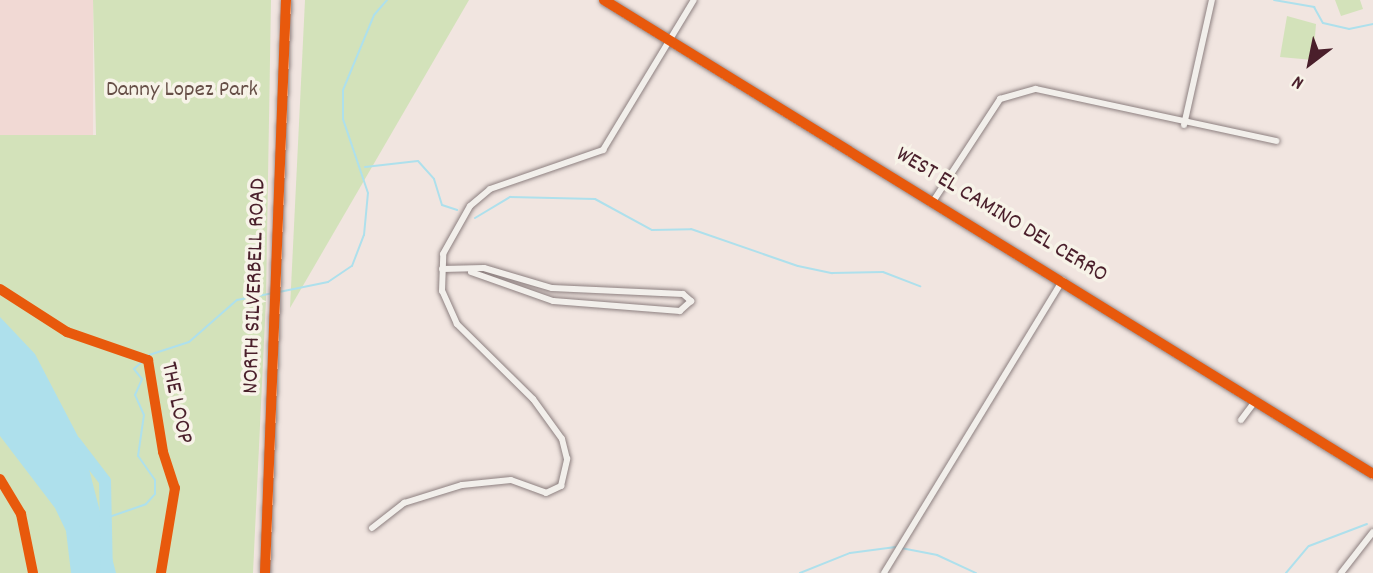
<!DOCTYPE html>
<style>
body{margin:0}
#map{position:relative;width:1373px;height:573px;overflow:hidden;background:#f1e5e0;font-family:Dekko,sans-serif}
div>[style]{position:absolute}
.built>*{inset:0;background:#f1d9d4;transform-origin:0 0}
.green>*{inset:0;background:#d3e2ba}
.water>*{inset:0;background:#aee0ec}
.stream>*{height:2px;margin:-1px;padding:0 1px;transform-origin:1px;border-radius:1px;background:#aee0ec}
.river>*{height:12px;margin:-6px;padding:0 6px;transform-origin:6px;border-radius:6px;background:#aee0ec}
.roads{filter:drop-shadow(0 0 2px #8d8080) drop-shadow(0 0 2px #8d8080)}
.street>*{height:6px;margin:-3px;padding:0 3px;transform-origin:3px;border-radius:3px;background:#f2efeb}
.secondary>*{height:9px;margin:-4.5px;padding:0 4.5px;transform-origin:4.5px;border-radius:4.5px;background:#f2efeb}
.cycleway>*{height:10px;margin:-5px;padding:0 5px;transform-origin:5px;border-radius:5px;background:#e8590c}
span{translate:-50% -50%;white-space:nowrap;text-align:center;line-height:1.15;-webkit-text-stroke:7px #f7f3e8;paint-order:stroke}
.park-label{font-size:23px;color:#664f47}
.street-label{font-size:23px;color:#4a1f2b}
.north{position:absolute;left:1275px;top:28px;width:70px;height:70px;-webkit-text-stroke:5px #f7f3e8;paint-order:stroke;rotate:212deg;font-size:19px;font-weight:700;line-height:28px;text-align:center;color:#4a1f2b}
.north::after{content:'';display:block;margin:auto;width:24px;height:32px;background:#4a1f2b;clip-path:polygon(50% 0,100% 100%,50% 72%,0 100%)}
</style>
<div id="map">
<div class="built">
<div style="left:0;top:0;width:93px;height:135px"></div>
</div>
<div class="green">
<div style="clip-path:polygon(93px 0,271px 0,266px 299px,253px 573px,0 573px,0 135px,96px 135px)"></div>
<div style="clip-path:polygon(305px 0,469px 0,290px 308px)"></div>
<div style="clip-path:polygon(1335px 0,1360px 0,1363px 9px,1341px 16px)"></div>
<div style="clip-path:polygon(1287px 16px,1316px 24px,1313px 60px,1280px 57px)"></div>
</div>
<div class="water">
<div style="clip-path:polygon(0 317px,35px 354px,83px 446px,116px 573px,71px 573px,66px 531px,55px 508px,0 436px)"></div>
</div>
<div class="stream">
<div style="left:1274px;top:0;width:41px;rotate:9.9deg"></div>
<div style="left:1314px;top:7px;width:18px;rotate:61deg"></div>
<div style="left:1323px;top:23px;width:27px;rotate:13deg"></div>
<div style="left:1349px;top:29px;width:25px;rotate:-12deg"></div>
<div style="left:365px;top:167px;width:53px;rotate:-6.5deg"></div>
<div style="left:418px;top:161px;width:24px;rotate:48deg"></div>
<div style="left:434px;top:179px;width:27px;rotate:73deg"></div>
<div style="left:442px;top:205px;width:16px;rotate:18deg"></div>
<div style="left:475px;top:218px;width:41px;rotate:-31deg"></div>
<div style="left:510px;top:197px;width:85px;rotate:1.3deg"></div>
<div style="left:595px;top:199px;width:65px;rotate:28.5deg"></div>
<div style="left:652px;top:230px;width:39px;rotate:-1deg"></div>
<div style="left:691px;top:229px;width:113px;rotate:19.1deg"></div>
<div style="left:798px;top:266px;width:35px;rotate:12deg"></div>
<div style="left:832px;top:273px;width:51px;rotate:-1.1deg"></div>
<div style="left:883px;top:272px;width:40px;rotate:21deg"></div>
<div style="left:279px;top:292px;width:50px;rotate:-11.5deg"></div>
<div style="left:328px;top:282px;width:29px;rotate:-34deg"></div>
<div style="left:352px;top:266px;width:33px;rotate:-69deg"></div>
<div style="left:364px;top:235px;width:42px;rotate:-84.6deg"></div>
<div style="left:368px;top:193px;width:78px;rotate:-108.7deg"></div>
<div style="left:343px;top:119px;width:29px;rotate:-90deg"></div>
<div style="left:343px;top:90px;width:81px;rotate:-67.5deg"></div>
<div style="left:374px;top:15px;width:20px;rotate:-49deg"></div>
<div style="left:149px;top:355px;width:42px;rotate:-18deg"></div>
<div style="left:189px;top:342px;width:64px;rotate:-41.2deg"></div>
<div style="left:237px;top:300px;width:37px;rotate:-11deg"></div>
<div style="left:109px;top:517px;width:39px;rotate:-19deg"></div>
<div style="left:146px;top:504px;width:13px;rotate:-48deg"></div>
<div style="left:155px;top:494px;width:14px;rotate:-90deg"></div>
<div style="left:155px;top:480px;width:29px;rotate:-125deg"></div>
<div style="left:138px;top:456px;width:41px;rotate:-81.7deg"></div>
<div style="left:144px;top:415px;width:22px;rotate:-114deg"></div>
<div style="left:135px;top:395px;width:17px;rotate:-66deg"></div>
<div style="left:142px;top:379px;width:13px;rotate:-129deg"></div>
<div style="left:134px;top:369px;width:13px;rotate:-42deg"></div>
<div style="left:901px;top:548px;width:37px;rotate:11deg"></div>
<div style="left:937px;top:555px;width:43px;rotate:24.8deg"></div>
<div style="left:800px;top:573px;width:54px;rotate:-21.8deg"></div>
<div style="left:850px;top:553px;width:46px;rotate:-7.4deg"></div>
<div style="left:1286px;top:573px;width:35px;rotate:-50deg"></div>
<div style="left:1309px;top:546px;width:62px;rotate:-20.8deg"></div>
</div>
<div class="river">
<div style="left:75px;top:442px;width:49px;rotate:52.4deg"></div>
<div style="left:105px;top:481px;width:92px;rotate:88.8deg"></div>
</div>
<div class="roads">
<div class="street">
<div style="left:1184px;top:125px;width:128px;rotate:-77.4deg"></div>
<div style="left:934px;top:200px;width:121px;rotate:-56.8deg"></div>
<div style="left:1000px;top:99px;width:37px;rotate:-16deg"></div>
<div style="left:1036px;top:89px;width:246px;rotate:12.2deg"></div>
<div style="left:442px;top:269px;width:42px;rotate:-1.4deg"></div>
<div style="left:484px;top:268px;width:71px;rotate:16.4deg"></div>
<div style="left:552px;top:288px;width:131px;rotate:2.6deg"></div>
<div style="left:683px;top:294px;width:11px;rotate:41deg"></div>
<div style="left:691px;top:301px;width:15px;rotate:138deg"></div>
<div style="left:680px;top:311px;width:127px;rotate:-175.5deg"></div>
<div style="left:553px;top:301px;width:87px;rotate:-160.5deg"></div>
<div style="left:1241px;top:420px;width:25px;rotate:-53deg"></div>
<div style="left:372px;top:528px;width:41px;rotate:-38deg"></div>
<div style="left:404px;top:503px;width:61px;rotate:-17.2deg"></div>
<div style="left:462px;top:485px;width:49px;rotate:-5.8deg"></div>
<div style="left:511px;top:480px;width:37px;rotate:20deg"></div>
<div style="left:546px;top:493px;width:17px;rotate:-25deg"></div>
<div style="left:561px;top:486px;width:28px;rotate:-77deg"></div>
<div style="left:567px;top:459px;width:21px;rotate:-104deg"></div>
<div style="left:562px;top:439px;width:49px;rotate:-125.9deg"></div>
<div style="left:533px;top:399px;width:107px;rotate:-135.4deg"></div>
<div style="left:457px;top:324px;width:36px;rotate:-114deg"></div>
<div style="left:442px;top:291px;width:37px;rotate:-88deg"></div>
<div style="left:443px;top:254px;width:55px;rotate:-60.6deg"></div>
<div style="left:470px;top:206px;width:26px;rotate:-40deg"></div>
<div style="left:490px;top:189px;width:120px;rotate:-19deg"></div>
<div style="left:603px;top:150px;width:175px;rotate:-58.8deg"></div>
<div style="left:884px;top:573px;width:343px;rotate:-58.6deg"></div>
<div style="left:1341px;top:573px;width:52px;rotate:-52deg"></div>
</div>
<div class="secondary">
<div style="left:604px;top:0;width:903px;rotate:31.65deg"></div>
<div style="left:265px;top:573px;width:573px;rotate:-87.9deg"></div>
</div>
</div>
<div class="cycleway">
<div style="left:604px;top:0;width:903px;rotate:31.65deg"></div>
<div style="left:0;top:289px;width:80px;rotate:32.7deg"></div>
<div style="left:67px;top:332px;width:86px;rotate:19.1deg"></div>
<div style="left:148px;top:360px;width:93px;rotate:80.7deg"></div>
<div style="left:163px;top:452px;width:38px;rotate:72deg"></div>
<div style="left:175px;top:488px;width:86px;rotate:99.4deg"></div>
<div style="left:0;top:479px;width:41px;rotate:59deg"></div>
<div style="left:21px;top:514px;width:60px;rotate:78.5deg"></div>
<div style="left:265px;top:573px;width:573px;rotate:-87.9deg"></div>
</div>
<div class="park-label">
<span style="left:182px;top:91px">Danny Lopez Park</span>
</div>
<div class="street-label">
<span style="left:1001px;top:216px;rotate:31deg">WEST EL CAMINO DEL CERRO</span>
<span style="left:256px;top:286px;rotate:-88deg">NORTH SILVERBELL ROAD</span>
<span style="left:175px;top:403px;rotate:78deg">THE LOOP</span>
</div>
<div class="north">N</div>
</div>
